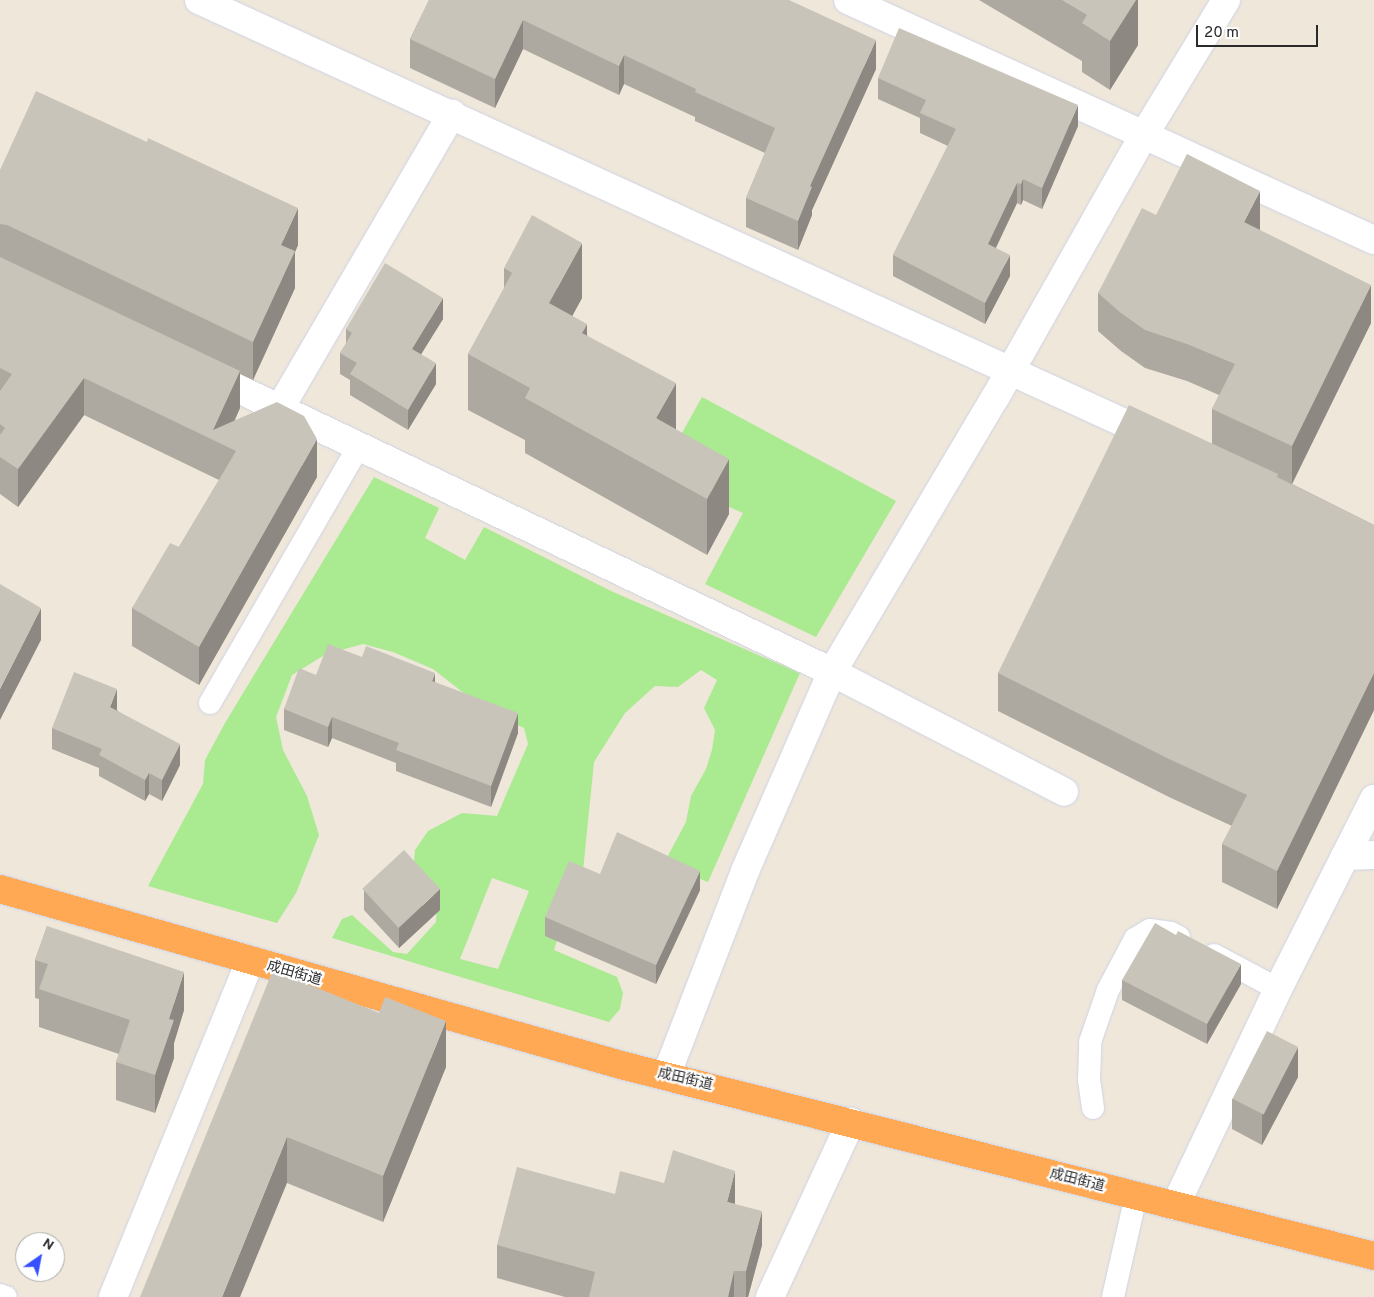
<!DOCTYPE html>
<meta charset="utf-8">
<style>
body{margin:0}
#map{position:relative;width:1374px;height:1297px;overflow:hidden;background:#eee7da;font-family:Overpass,"Noto Sans JP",sans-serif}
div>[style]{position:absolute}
.green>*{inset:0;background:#aaea91}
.roads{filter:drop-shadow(0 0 1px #d0d2e5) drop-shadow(0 0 1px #d0d2e5)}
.lane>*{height:22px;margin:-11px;padding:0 11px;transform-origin:11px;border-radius:11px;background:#fff}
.street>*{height:28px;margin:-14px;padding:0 14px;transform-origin:14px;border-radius:14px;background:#fff}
.secondary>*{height:28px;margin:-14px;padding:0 14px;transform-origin:14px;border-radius:14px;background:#fff}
.highway>*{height:28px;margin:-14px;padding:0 14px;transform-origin:14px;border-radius:14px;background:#ffa954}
.wall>*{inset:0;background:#ada9a0}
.shaded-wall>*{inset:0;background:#8d8982}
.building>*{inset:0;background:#c9c4ba;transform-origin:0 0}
span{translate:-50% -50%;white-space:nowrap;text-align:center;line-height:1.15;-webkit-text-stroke:4.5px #fff;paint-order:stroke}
.street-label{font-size:14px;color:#2a2a2a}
.north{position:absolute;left:15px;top:1232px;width:50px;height:50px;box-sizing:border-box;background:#fff;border:1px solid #aaa;border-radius:50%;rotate:33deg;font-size:14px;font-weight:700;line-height:20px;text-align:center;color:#2a2a2a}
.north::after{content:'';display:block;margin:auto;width:18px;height:22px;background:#364fff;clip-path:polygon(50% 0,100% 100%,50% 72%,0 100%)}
.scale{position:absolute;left:1196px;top:25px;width:122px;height:22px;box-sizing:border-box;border:2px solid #2a2a2a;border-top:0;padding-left:6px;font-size:15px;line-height:18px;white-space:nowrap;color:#2a2a2a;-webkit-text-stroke:4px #fff;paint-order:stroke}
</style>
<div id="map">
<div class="green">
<div style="clip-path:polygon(702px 397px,896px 501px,816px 637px,705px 584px,743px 513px,720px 503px,682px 433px)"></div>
<div style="clip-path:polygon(evenodd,374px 477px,439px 508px,425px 538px,465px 560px,484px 527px,611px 591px,800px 673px,708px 882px,663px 865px,686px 822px,691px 796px,706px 769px,712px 750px,715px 730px,704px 708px,717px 680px,701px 670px,678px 687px,655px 686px,625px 713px,594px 762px,582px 881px,564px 918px,554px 950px,617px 977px,623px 993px,620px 1009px,609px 1022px,332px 938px,342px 919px,352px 915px,393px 952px,407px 954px,436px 922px,437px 903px,414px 861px,415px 850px,428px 831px,462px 813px,497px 816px,528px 744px,524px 728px,488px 712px,433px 669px,393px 652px,363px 644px,326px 654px,292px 675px,276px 717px,283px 750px,307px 796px,319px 835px,296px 893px,277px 923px,148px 886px,203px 784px,205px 760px,225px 723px,374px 477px,492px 878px,529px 891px,498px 969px,460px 959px,492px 878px)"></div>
</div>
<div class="roads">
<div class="lane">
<div style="left:210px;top:703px;width:297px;rotate:-59.9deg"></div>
<div style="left:1214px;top:955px;width:72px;rotate:28deg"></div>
<div style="left:1093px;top:1108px;width:28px;rotate:-98deg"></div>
<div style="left:1089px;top:1080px;width:38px;rotate:-88deg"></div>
<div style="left:1090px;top:1042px;width:55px;rotate:-70.9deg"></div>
<div style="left:1108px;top:990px;width:58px;rotate:-62.1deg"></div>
<div style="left:1135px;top:939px;width:17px;rotate:-31deg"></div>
<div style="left:1150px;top:930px;width:21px;rotate:8deg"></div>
<div style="left:1171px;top:933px;width:9px;rotate:27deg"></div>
<div style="left:0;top:1295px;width:6px;rotate:18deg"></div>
<div style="left:1113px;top:1297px;width:104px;rotate:-77.2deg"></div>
</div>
<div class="street">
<div style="left:199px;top:0;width:1051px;rotate:24.57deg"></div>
<div style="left:848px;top:0;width:578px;rotate:24.53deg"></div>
<div style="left:207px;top:374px;width:692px;rotate:25.49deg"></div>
<div style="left:832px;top:672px;width:261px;rotate:27.3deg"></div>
<div style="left:280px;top:408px;width:341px;rotate:-59.7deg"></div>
<div style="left:1345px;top:856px;width:29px;rotate:-2deg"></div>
<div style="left:1175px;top:1206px;width:240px;rotate:-64.6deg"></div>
<div style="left:1278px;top:989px;width:213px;rotate:-63.2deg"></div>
<div style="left:113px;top:1297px;width:362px;rotate:-67.8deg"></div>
<div style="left:770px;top:1297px;width:193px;rotate:-65.2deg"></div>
</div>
<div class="secondary">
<div style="left:666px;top:1076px;width:220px;rotate:-68.9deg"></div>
<div style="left:745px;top:871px;width:217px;rotate:-66.4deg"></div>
<div style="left:832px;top:672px;width:319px;rotate:-59.3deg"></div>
<div style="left:995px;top:398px;width:302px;rotate:-60.5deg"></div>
<div style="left:1144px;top:135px;width:158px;rotate:-58.7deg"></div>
</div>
<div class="highway">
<div style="left:0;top:889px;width:645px;rotate:15.82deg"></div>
<div style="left:621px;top:1065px;width:777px;rotate:14.23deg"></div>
</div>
</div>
<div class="wall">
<div style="clip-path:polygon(429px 0,876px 69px,812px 210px,812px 215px,798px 250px,746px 227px,746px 198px,765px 153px,695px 121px,695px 117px,624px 84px,619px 95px,523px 49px,495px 108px,410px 68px,410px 39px)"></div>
<div style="clip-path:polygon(979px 0,1138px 0,1138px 45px,1110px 90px,1082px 72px,1082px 61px)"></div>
<div style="clip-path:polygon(878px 78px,1078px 126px,1042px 209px,1023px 200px,1021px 205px,1017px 203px,996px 248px,1010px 276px,985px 324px,893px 276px,893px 255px,948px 146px,920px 133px,920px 118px,878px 99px)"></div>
<div style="clip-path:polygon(0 170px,298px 245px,295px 252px,295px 288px,253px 380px,240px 374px,240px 408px,235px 420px,317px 477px,199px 685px,132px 646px,132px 608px,179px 547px,219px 480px,84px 415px,18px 507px,0 494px)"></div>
<div style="clip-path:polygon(1156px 215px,1260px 229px,1260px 230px,1371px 323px,1292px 484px,1278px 477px,1374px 525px,1374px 710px,1277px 909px,1222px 882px,1222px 844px,1232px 826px,1169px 797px,998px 711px,998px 673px,1212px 443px,1212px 409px,1219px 395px,1187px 381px,1145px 368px,1121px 351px,1098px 331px,1098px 293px)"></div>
<div style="clip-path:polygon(504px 268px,582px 298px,572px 316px,587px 335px,729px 514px,707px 555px,525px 453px,525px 440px,468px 410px,468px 354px,504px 289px)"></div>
<div style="clip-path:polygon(443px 319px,421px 354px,436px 384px,408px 430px,350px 395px,350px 380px,340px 374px,340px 353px,346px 344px,346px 329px)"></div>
<div style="clip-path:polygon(362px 657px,435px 682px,518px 733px,491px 807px,396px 771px,396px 763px,332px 738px,328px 747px,284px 730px,284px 709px,316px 675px)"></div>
<div style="clip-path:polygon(117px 710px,180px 765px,162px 801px,149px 794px,145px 801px,99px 776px,99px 768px,52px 749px,52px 728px)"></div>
<div style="clip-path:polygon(600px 874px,700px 890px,656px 984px,545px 936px,545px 917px)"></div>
<div style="clip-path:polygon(364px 890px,440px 910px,399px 948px,364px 910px)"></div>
<div style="clip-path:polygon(47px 926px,184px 1010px,174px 1043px,174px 1058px,155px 1113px,116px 1100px,116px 1062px,119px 1054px,39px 1027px,39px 999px,35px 998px,35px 960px)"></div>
<div style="clip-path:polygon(273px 970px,446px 1067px,383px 1222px,287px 1183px)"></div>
<div style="clip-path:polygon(1122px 980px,1241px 984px,1207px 1044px,1122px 1000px)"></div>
<div style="clip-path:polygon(1298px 1077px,1262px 1145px,1232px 1129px,1232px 1099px)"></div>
<div style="clip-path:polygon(615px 1194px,735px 1204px,762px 1245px,748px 1297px,565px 1297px,497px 1278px,497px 1245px)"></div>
</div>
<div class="shaded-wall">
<div style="clip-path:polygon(1136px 0,1138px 0,1138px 45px,1110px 90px,1110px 41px)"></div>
<div style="clip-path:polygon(523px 20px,523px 49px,495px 108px,495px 79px)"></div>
<div style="clip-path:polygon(876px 40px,876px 69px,812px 210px,812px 215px,798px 250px,798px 221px,810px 186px)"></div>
<div style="clip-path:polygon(624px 55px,624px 84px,619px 95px,619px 66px)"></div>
<div style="clip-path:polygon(1078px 105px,1078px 126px,1042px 209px,1042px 188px)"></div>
<div style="clip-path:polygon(1023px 179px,1023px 200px,1021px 205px,1021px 184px)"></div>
<div style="clip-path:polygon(1017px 183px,1017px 203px,988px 264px,988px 244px)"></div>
<div style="clip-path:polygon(1260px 191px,1260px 229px,1244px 260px,1244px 222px)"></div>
<div style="clip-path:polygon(298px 208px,298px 245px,295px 252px,295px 288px,253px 380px,253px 342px,281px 245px)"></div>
<div style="clip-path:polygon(582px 243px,582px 298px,549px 359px,549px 303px)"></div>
<div style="clip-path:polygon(1010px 255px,1010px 276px,985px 324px,985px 303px)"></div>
<div style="clip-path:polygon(1371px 285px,1371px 323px,1292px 484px,1292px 446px)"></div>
<div style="clip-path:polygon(443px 298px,443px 319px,412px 369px,412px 349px)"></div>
<div style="clip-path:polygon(587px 324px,587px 379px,582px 333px)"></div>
<div style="clip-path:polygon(436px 363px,436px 384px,408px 430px,408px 410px)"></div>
<div style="clip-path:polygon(240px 371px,240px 408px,223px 445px,213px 430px)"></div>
<div style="clip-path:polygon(84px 378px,84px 415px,18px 507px,18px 469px)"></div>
<div style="clip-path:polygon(676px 383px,676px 438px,656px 418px)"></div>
<div style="clip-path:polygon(317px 439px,317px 477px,199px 685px,199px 647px)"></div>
<div style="clip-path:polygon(729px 459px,729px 514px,707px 555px,707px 499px)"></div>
<div style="clip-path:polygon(41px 608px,41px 640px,0 720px,0 689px)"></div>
<div style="clip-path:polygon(435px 673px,435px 694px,432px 681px)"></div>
<div style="clip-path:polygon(1374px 673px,1374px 710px,1277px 909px,1277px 871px)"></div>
<div style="clip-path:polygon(117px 689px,117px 710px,110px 727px,110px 707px)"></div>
<div style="clip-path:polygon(518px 713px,518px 733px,491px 807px,491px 786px)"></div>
<div style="clip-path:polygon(332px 717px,332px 738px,328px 747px,328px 727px)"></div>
<div style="clip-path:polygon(180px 744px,180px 765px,162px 801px,162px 780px)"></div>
<div style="clip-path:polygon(149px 773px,149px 794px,145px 801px,145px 780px)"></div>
<div style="clip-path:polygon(700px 871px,700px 890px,656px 984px,656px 965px)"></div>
<div style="clip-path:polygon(440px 889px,440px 910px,399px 948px,399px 928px)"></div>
<div style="clip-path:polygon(1241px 964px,1241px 984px,1207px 1044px,1207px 1024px)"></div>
<div style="clip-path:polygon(184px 972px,184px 1010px,174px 1043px,174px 1058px,155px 1113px,155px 1075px,169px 1019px)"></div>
<div style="clip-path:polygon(446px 1021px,446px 1067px,383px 1222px,383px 1176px)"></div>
<div style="clip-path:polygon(1298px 1047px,1298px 1077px,1262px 1145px,1262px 1115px)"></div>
<div style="clip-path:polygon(287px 1137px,287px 1183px,240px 1297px,222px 1297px)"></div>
<div style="clip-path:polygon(735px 1171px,735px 1204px,727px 1202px)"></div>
<div style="clip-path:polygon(762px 1211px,762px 1245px,748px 1297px,746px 1297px,746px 1271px)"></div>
<div style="clip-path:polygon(734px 1271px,734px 1297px,728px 1297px)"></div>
</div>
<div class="building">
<div style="clip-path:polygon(429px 0,789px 0,876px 40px,810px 186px,812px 187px,798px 221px,746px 198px,775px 128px,695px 92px,696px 89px,624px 55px,619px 66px,523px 20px,495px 79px,410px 39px)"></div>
<div style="clip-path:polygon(1062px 0,1136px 0,1110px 41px,1082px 23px,1087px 15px)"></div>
<div style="clip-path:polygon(899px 28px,1078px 105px,1042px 188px,1023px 179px,1021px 184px,1017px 183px,988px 244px,1010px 255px,985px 303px,893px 255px,956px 129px,920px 113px,926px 100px,878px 78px)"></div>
<div style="clip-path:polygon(36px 91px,147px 142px,148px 138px,298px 208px,281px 245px,295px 251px,253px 342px,7px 225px,0 224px,0 170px)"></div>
<div style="clip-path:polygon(1187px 154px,1260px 191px,1244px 222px,1371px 285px,1292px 446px,1212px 409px,1235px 364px,1187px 344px,1145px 330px,1121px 313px,1098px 293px,1142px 208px,1156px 215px)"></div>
<div style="clip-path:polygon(532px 215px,582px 243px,549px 303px,587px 324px,582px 333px,676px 383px,656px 418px,729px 459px,707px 499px,525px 398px,530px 388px,468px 354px,512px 273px,504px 268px)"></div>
<div style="clip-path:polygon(0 257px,240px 371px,213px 430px,277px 402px,304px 416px,317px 439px,199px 647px,132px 608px,170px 543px,179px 547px,236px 451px,84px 378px,18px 469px,0 457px,0 435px,5px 428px,0 424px,0 391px,12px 374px,0 368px)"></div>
<div style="clip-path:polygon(385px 263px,443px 298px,412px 349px,436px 363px,408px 410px,350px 374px,357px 363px,340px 353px,352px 333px,346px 329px)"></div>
<div style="clip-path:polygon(1129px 405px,1278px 474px,1277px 477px,1374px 525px,1374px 673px,1277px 871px,1222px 844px,1247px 795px,1169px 759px,998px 673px)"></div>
<div style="clip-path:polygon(0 584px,41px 608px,0 689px)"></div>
<div style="clip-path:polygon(328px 644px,362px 657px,366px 646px,435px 673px,432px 681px,518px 713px,491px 786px,396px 750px,399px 743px,332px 717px,328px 727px,284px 709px,299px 668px,316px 675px)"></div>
<div style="clip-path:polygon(74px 672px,117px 689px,110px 707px,180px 744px,162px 780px,149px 773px,145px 780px,99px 755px,102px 749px,52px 728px)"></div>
<div style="clip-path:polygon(617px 832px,700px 871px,656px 965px,545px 917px,569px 861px,600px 874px)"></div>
<div style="left:404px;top:850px;width:53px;height:57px;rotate:47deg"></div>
<div style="clip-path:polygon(1155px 923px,1176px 935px,1178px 931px,1241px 964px,1207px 1024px,1122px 980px)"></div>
<div style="clip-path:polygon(47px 926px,184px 972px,169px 1019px,174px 1020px,155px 1075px,116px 1062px,130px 1020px,39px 989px,48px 964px,35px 960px)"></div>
<div style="clip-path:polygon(273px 970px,379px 1013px,385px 997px,446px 1021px,383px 1176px,287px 1137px,222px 1297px,140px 1297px)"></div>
<div style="left:1267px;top:1031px;width:35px;height:76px;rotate:27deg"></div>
<div style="clip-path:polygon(673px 1150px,735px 1171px,727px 1202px,762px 1211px,746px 1271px,734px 1271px,728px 1297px,589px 1297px,595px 1272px,497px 1245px,517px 1167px,615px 1194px,620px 1171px,664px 1183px)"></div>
</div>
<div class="street-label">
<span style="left:294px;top:974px;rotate:16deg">成田街道</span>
<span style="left:685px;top:1080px;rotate:13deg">成田街道</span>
<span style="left:1077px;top:1181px;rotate:14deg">成田街道</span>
</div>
<div class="north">N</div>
<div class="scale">20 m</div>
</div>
